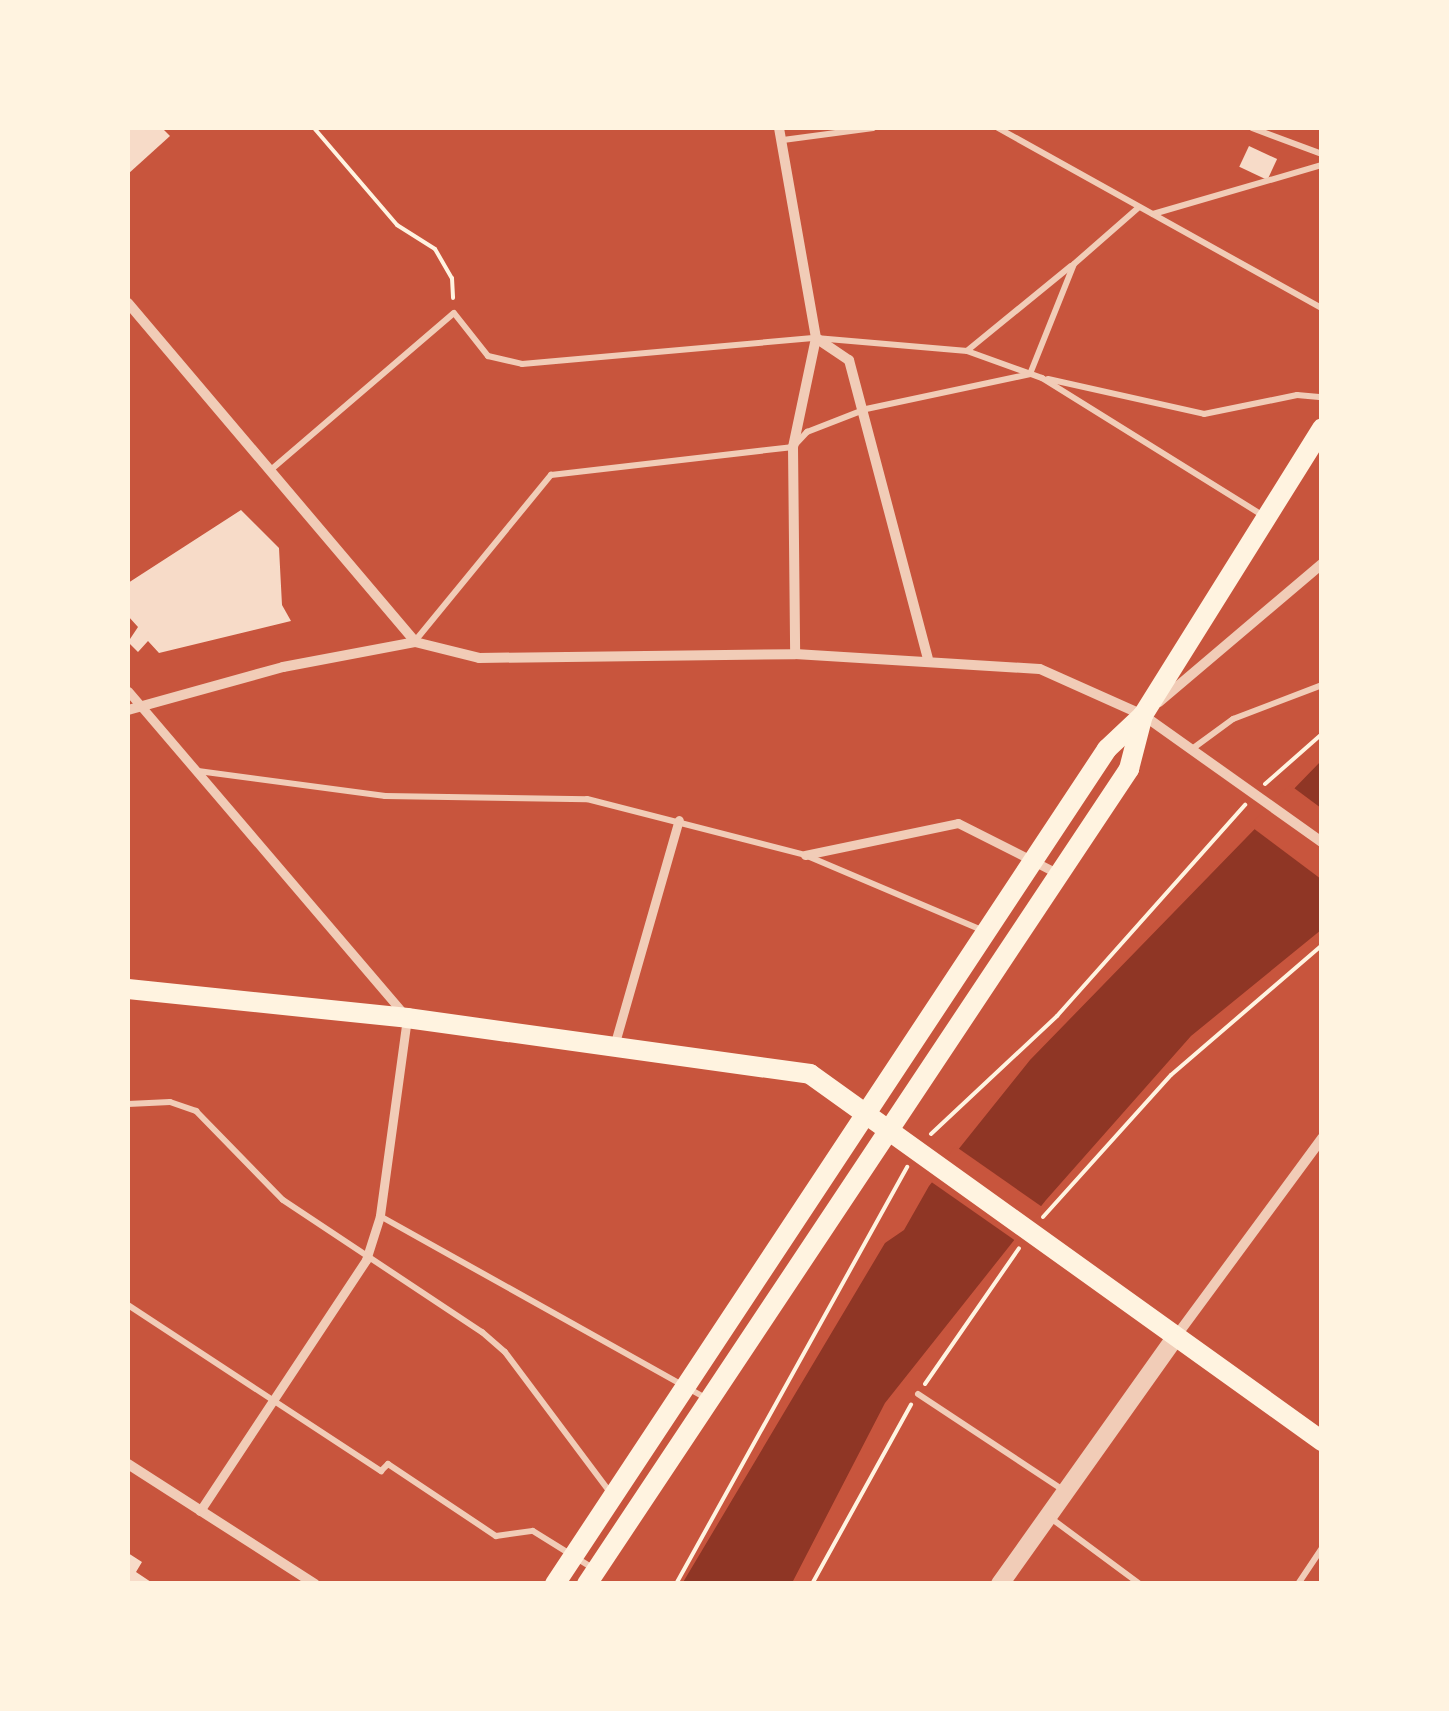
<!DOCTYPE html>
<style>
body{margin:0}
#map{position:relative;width:1449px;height:1711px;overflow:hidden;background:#c8553d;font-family:Lato,sans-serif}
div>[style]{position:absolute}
.water>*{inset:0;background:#8f3625}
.pier>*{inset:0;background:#c8553d;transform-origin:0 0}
.building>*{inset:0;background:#f7dbc8;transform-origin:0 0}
.path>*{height:4px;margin:-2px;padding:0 2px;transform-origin:2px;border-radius:2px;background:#fff3e0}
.service>*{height:6px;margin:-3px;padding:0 3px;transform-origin:3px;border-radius:3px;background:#f1ccb7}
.pedestrian>*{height:9px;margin:-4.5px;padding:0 4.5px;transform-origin:4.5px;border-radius:4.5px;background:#f1ccb7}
.minor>*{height:10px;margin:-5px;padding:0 5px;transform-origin:5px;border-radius:5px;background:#f1ccb7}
.tertiary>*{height:18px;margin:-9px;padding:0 9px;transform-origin:9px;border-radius:9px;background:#f1ccb7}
.secondary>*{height:20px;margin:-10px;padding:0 10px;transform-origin:10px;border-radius:10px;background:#fff3e0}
span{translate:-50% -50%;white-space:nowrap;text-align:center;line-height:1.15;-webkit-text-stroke:9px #fff3e0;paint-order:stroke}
.frame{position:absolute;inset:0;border:130px solid #fff3e0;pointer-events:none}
</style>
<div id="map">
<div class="water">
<div style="clip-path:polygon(1321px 761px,1321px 930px,1191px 1036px,1046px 1200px,885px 1403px,792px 1583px,682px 1584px,885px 1243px,904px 1230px,929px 1186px,1030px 1060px)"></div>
</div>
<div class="pier">
<div style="clip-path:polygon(1290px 785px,1321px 808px,1321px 879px,1249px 825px)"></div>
<div style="left:955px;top:1146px;width:107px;height:43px;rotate:35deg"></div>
</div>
<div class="building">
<div style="clip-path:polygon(128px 128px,162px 128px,170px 136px,128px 174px)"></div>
<div style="left:1249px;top:146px;width:31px;height:23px;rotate:25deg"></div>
<div style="clip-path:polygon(241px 510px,279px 548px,282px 605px,291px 621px,159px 653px,148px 641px,138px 652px,128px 642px,138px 627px,128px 616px,128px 583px)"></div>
<div style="clip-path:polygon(128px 1553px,142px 1562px,136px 1572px,154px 1584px,128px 1584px)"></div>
</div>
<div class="path">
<div style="left:314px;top:128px;width:128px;rotate:49.4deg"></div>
<div style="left:397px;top:225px;width:45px;rotate:32.3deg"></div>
<div style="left:435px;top:249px;width:34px;rotate:60deg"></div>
<div style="left:452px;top:278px;width:20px;rotate:87deg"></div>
<div style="left:1265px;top:784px;width:76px;rotate:-41.3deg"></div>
<div style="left:931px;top:1134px;width:173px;rotate:-43.1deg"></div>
<div style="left:1057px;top:1016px;width:283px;rotate:-48.3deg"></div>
<div style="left:1043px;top:1217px;width:191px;rotate:-48deg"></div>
<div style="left:1171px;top:1075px;width:199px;rotate:-40.7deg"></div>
<div style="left:925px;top:1384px;width:165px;rotate:-55.3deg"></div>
<div style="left:676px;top:1584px;width:477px;rotate:-61deg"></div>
<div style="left:812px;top:1584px;width:205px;rotate:-61.1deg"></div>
</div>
<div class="service">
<div style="left:998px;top:128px;width:371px;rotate:29.1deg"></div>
<div style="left:1252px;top:128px;width:75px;rotate:20.4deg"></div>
<div style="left:783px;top:140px;width:91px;rotate:-7.6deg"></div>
<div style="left:1153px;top:214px;width:176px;rotate:-16.2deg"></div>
<div style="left:968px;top:350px;width:133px;rotate:-39.2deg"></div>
<div style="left:1048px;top:379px;width:160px;rotate:12.6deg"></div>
<div style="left:1204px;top:414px;width:95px;rotate:-11.5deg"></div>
<div style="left:1297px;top:395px;width:25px;rotate:5deg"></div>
<div style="left:273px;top:468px;width:238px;rotate:-40.6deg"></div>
<div style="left:454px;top:313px;width:55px;rotate:51.7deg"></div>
<div style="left:488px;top:356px;width:35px;rotate:13deg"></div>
<div style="left:522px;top:364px;width:295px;rotate:-5.1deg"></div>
<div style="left:816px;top:338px;width:152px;rotate:4.9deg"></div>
<div style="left:967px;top:351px;width:80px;rotate:19.8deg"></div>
<div style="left:1042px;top:378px;width:261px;rotate:31.9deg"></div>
<div style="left:415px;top:641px;width:215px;rotate:-50.7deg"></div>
<div style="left:551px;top:475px;width:244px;rotate:-6.6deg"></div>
<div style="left:793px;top:447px;width:21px;rotate:-47deg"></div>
<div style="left:807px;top:432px;width:63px;rotate:-21.3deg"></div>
<div style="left:866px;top:409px;width:168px;rotate:-12deg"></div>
<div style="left:1030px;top:374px;width:118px;rotate:-68.2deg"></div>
<div style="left:1074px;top:264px;width:85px;rotate:-41.2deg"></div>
<div style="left:1192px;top:749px;width:51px;rotate:-36.2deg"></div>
<div style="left:1233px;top:719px;width:95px;rotate:-20.9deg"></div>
<div style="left:198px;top:771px;width:189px;rotate:7.6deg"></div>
<div style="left:385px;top:796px;width:202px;rotate:0.9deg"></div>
<div style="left:587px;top:799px;width:225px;rotate:14.4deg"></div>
<div style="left:805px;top:855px;width:192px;rotate:23deg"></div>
<div style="left:128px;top:1104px;width:42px;rotate:-2.7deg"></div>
<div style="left:170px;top:1102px;width:28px;rotate:19deg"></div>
<div style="left:196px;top:1111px;width:124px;rotate:45.7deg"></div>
<div style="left:283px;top:1200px;width:239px;rotate:33.6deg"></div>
<div style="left:482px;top:1332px;width:30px;rotate:41deg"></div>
<div style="left:505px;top:1352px;width:174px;rotate:53.2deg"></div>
<div style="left:380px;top:1216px;width:371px;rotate:29.2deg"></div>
<div style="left:128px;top:1305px;width:303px;rotate:33.3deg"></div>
<div style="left:381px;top:1471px;width:10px;rotate:-45deg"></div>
<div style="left:388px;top:1464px;width:130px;rotate:33.7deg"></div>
<div style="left:496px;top:1536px;width:37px;rotate:-8deg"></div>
<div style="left:533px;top:1531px;width:68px;rotate:31.8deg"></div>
<div style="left:918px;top:1394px;width:174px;rotate:33.5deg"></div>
<div style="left:1052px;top:1519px;width:109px;rotate:36.5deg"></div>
<div style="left:1298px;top:1584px;width:43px;rotate:-56.3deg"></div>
</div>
<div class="pedestrian">
<div style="left:128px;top:691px;width:430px;rotate:49.5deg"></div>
<div style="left:407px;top:1018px;width:200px;rotate:97.8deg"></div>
<div style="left:380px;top:1216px;width:46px;rotate:107.7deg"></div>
<div style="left:366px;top:1260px;width:301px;rotate:123.5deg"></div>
<div style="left:805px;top:855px;width:156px;rotate:-11.8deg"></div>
<div style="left:958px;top:823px;width:109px;rotate:26.8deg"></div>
<div style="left:614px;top:1046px;width:235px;rotate:-74deg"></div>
</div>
<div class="minor">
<div style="left:779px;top:128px;width:213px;rotate:80deg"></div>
<div style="left:816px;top:338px;width:111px;rotate:101.9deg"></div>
<div style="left:793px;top:447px;width:207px;rotate:89.4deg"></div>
<div style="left:128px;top:303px;width:444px;rotate:49.7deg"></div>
<div style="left:415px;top:642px;width:66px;rotate:14deg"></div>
<div style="left:479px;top:658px;width:316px;rotate:-0.7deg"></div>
<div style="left:795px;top:654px;width:245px;rotate:3.5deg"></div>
<div style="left:1040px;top:669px;width:113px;rotate:24.1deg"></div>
<div style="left:1143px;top:715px;width:219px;rotate:35.4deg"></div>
<div style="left:816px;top:338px;width:40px;rotate:34deg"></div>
<div style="left:849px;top:360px;width:308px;rotate:75.2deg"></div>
<div style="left:1159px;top:702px;width:214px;rotate:-40.3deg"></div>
<div style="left:128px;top:710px;width:161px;rotate:-15.5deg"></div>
<div style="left:283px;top:667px;width:134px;rotate:-10.7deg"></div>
<div style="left:1177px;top:1335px;width:245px;rotate:-53.6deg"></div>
<div style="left:128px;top:1464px;width:222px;rotate:32.7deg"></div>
</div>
<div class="tertiary">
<div style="left:1000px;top:1584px;width:305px;rotate:-54.6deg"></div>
</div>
<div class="secondary">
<div style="left:128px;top:989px;width:281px;rotate:5.9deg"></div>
<div style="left:407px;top:1018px;width:407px;rotate:7.9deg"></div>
<div style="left:810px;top:1074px;width:630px;rotate:35.63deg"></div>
<div style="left:555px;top:1584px;width:1001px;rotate:-56.53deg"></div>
<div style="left:1107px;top:749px;width:50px;rotate:-43.4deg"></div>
<div style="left:1143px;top:715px;width:338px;rotate:-58deg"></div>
<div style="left:587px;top:1584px;width:979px;rotate:-56.37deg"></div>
<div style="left:1129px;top:769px;width:56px;rotate:-75.5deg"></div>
</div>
<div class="frame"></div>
</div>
